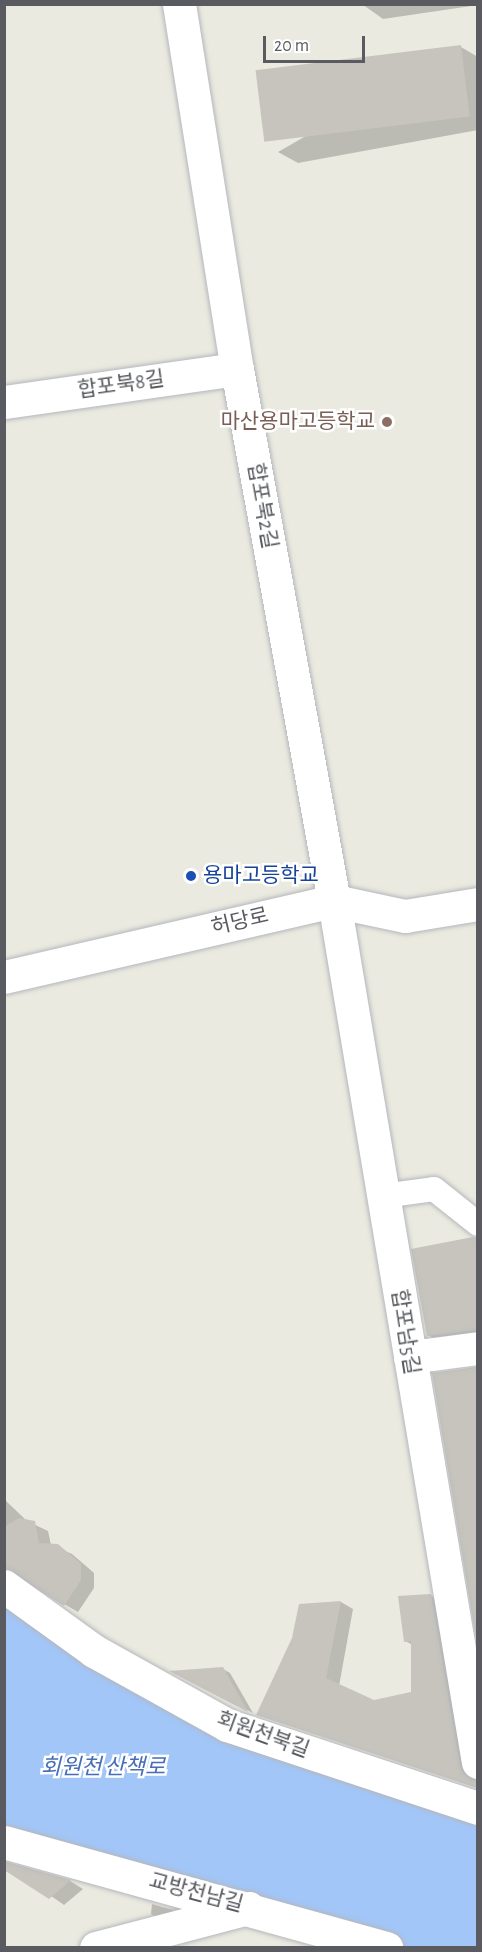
<!DOCTYPE html>
<meta charset="utf-8">
<style>
body{margin:0}
#map{position:relative;width:482px;height:1952px;overflow:hidden;background:#eaeae0;font-family:"Alegreya Sans","Noto Sans KR",sans-serif}
div>[style]{position:absolute}
.water>*{inset:0;background:#a2c6f8}
.shadow>*{inset:0;background:#0003}
.building>*{inset:0;background:#c6c4bd;transform-origin:0 0}
.roads{filter:drop-shadow(0 0 2px #b5b7bc) drop-shadow(0 0 2px #b5b7bc)}
.pedestrian>*{height:24px;margin:-12px;padding:0 12px;transform-origin:12px;border-radius:12px;background:#fff}
.minor>*{height:33px;margin:-16.5px;padding:0 16.5px;transform-origin:16.5px;border-radius:16.5px;background:#fff}
.secondary>*{height:33px;margin:-16.5px;padding:0 16.5px;transform-origin:16.5px;border-radius:16.5px;background:#fff}
.dots>*{width:16px;height:16px;translate:-50% -50%;box-sizing:border-box;border:3px solid #fff;border-radius:50%}
span{translate:-50% -50%;white-space:nowrap;text-align:center;line-height:1.15;-webkit-text-stroke:5px #fff;paint-order:stroke}
.street-label{font-size:21px;color:#595b60}
.education-label{font-size:21px;color:#785e54}
.right{translate:-100% -50%;text-align:right}
.transit-label{font-size:21px;color:#164399}
.left{translate:0 -50%;text-align:left}
.water-label{font-size:22px;color:#486eb8;font-style:italic}
.frame{position:absolute;inset:0;border:6px solid #595b60;pointer-events:none}
.scale{position:absolute;left:263px;top:36px;width:102px;height:27px;box-sizing:border-box;border:3px solid #595b60;border-top:0;padding-left:8px;font-size:18px;line-height:21px;white-space:nowrap;color:#595b60;-webkit-text-stroke:4px #fff;paint-order:stroke}
</style>
<div id="map">
<div class="water">
<div style="clip-path:polygon(4px 1586px,227px 1725px,477px 1808px,477px 1947px,387px 1947px,5px 1842px)"></div>
</div>
<div class="shadow">
<div style="clip-path:polygon(362px 4px,478px 4px,478px 5px,383px 19px)"></div>
<div style="clip-path:polygon(461px 47px,478px 57px,478px 130px,298px 163px,278px 152px)"></div>
<div style="clip-path:polygon(478px 1240px,478px 1339px,441px 1342px,428px 1335px,413px 1250px)"></div>
<div style="clip-path:polygon(478px 1367px,478px 1646px,434px 1374px)"></div>
<div style="clip-path:polygon(4px 1499px,27px 1521px,48px 1531px,51px 1545px,72px 1554px,94px 1573px,94px 1588px,78px 1612px,4px 1569px)"></div>
<div style="clip-path:polygon(430px 1595px,443px 1603px,478px 1788px,258px 1714px,293px 1639px,300px 1606px,341px 1602px,353px 1609px,339px 1686px,374px 1701px,412px 1693px,413px 1645px,405px 1641px)"></div>
<div style="clip-path:polygon(223px 1669px,230px 1673px,253px 1713px,174px 1672px)"></div>
<div style="clip-path:polygon(4px 1863px,70px 1881px,83px 1889px,64px 1905px)"></div>
<div style="clip-path:polygon(152px 1904px,173px 1910px,178px 1912px,158px 1918px,151px 1914px)"></div>
</div>
<div class="building">
<div style="left:461px;top:45px;width:72px;height:207px;rotate:83deg"></div>
<div style="clip-path:polygon(473px 1237px,477px 1238px,477px 1330px,427px 1336px,411px 1249px)"></div>
<div style="clip-path:polygon(477px 1367px,477px 1645px,432px 1373px)"></div>
<div style="clip-path:polygon(19px 1518px,35px 1521px,39px 1543px,58px 1544px,81px 1564px,81px 1580px,64px 1606px,4px 1568px,4px 1527px)"></div>
<div style="clip-path:polygon(431px 1594px,460px 1765px,464px 1774px,477px 1780px,477px 1788px,256px 1715px,292px 1638px,299px 1604px,341px 1601px,326px 1678px,374px 1700px,411px 1692px,411px 1641px,404px 1642px,398px 1596px)"></div>
<div style="clip-path:polygon(223px 1667px,248px 1712px,169px 1671px)"></div>
<div style="clip-path:polygon(4px 1862px,7px 1862px,71px 1880px,49px 1899px,4px 1870px)"></div>
</div>
<div class="roads">
<div class="pedestrian">
<div style="left:383px;top:1196px;width:51px;rotate:-7.8deg"></div>
<div style="left:434px;top:1189px;width:56px;rotate:38.5deg"></div>
</div>
<div class="minor">
<div style="left:179px;top:4px;width:370px;rotate:81deg"></div>
<div style="left:237px;top:369px;width:541px;rotate:79.67deg"></div>
<div style="left:334px;top:901px;width:873px;rotate:80.51deg"></div>
<div style="left:4px;top:402px;width:235px;rotate:-8.1deg"></div>
<div style="left:410px;top:1357px;width:69px;rotate:-7.5deg"></div>
<div style="left:4px;top:1586px;width:111px;rotate:35.8deg"></div>
<div style="left:94px;top:1651px;width:152px;rotate:29.1deg"></div>
<div style="left:227px;top:1725px;width:264px;rotate:18.3deg"></div>
<div style="left:4px;top:1842px;width:397px;rotate:15.5deg"></div>
<div style="left:96px;top:1948px;width:158px;rotate:-14.7deg"></div>
</div>
<div class="secondary">
<div style="left:4px;top:977px;width:339px;rotate:-13deg"></div>
<div style="left:334px;top:901px;width:73px;rotate:11.9deg"></div>
<div style="left:405px;top:916px;width:74px;rotate:-9.3deg"></div>
</div>
</div>
<div class="dots">
<div style="left:387px;top:422px;background:#8d6e63"></div>
<div style="left:191px;top:876px;background:#1a4fb4"></div>
</div>
<div class="street-label">
<span style="left:121px;top:385px;rotate:-8deg">합포북8길</span>
<span style="left:262px;top:506px;rotate:80deg">합포북2길</span>
<span style="left:240px;top:922px;rotate:-13deg">허당로</span>
<span style="left:405px;top:1332px;rotate:81deg">합포남5길</span>
<span style="left:263px;top:1735px;rotate:20deg">회원천북길</span>
<span style="left:196px;top:1893px;rotate:15deg">교방천남길</span>
</div>
<div class="education-label">
<span class="right" style="left:375px;top:422px">마산용마고등학교</span>
</div>
<div class="transit-label">
<span class="left" style="left:203px;top:876px">용마고등학교</span>
</div>
<div class="water-label">
<span style="left:103px;top:1768px">회원천 산책로</span>
</div>
<div class="frame"></div>
<div class="scale">20 m</div>
</div>
